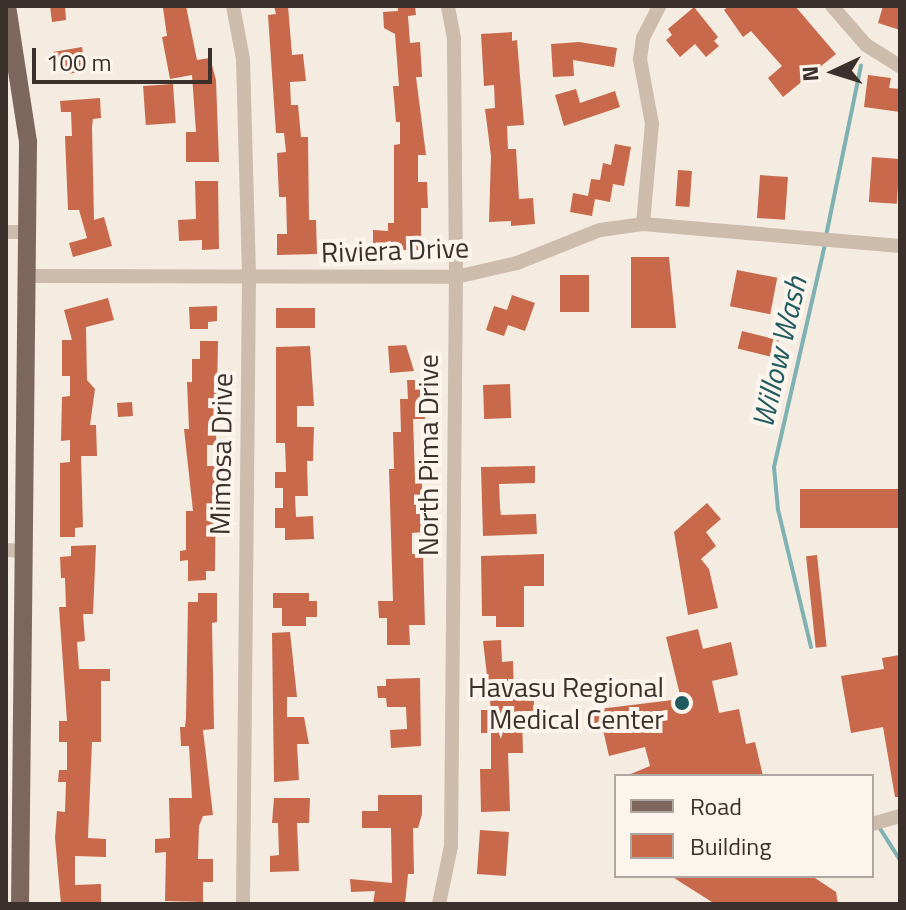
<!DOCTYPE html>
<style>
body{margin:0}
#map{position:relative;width:906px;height:910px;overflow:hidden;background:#f4ebe1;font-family:"Titillium Web",sans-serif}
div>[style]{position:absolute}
.stream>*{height:4px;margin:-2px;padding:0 2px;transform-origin:2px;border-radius:2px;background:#7fb0b2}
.building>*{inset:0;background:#c8694b;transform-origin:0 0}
.minor>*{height:14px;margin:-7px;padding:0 7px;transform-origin:7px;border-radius:7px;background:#cdbbac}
.major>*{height:18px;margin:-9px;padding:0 9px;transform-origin:9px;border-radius:9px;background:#7d675c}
.dots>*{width:22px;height:22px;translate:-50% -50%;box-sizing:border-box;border:4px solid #fbf5ee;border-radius:50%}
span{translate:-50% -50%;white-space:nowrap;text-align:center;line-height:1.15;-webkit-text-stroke:8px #fbf5ee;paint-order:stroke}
.street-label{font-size:28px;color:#3b302b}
.poi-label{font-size:28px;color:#3b302b}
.right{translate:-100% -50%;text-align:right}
.water-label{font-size:30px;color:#1f5a5e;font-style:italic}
.frame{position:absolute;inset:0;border:8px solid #3b302b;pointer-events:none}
.legend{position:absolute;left:614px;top:774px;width:260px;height:104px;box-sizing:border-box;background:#fbf5ee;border:2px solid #aea6a0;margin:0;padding:10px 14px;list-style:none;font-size:24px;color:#3b302b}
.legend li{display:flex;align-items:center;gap:16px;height:40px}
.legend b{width:40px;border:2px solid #aea6a0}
.north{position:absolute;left:794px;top:32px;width:80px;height:80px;-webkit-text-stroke:6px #fbf5ee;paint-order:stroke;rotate:266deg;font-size:22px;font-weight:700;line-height:32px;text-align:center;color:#3b302b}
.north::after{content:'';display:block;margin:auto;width:28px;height:36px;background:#3b302b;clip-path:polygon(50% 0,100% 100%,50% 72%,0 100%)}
.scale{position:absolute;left:32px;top:48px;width:180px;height:36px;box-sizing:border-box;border:4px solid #3b302b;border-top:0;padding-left:10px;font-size:24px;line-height:28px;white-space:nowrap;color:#3b302b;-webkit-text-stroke:6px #fbf5ee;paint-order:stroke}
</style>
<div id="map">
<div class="stream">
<div style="left:826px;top:236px;width:174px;rotate:-78.4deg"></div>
<div style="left:811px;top:647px;width:141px;rotate:-103.5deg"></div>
<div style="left:778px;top:510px;width:43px;rotate:-95.3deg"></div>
<div style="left:774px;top:467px;width:228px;rotate:-77.1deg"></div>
<div style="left:872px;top:816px;width:52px;rotate:57.5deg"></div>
</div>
<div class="building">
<div style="clip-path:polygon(50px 6px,65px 6px,66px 20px,52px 22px)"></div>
<div style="clip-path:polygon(186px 6px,197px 60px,210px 58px,216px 80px,219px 162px,186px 162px,186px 132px,196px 132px,192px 75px,170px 79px,162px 37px,167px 36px,163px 8px)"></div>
<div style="clip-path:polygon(274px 6px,288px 6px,292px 55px,303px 54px,306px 81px,290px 82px,291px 105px,298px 105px,301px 137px,308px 137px,309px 220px,316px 220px,317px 254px,277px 255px,277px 234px,287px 234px,286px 197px,279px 197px,277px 153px,286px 152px,284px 133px,276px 133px,268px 15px,276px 14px)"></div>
<div style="clip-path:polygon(398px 6px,415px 6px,416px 15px,408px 16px,410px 43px,420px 42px,422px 77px,416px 77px,426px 155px,418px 155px,418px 182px,427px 182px,428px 208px,421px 208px,421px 250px,373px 250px,373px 230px,388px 231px,388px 223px,394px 223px,394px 145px,400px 144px,400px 122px,396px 122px,393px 86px,399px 86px,395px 34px,384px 28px,383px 12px,398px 11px)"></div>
<div style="clip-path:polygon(729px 6px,795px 6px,836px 54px,783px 97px,768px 78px,782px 66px,751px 31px,743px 37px,724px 10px)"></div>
<div style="clip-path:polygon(883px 6px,900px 6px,900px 30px,878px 23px)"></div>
<div style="clip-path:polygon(694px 7px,718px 37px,714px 41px,719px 46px,706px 57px,695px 44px,680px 57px,666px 40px,672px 35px,668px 29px)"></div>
<div style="clip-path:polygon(512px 32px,512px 41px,517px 40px,524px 125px,507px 126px,508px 149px,516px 149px,519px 199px,533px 198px,535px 224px,511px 226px,511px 221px,489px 222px,491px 156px,485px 109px,495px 108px,494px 85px,484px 86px,481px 34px)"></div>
<div style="clip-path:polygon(579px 42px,617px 48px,614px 67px,573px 60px,574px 76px,553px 77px,551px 44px)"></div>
<div style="clip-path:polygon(82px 47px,86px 71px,67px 74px,66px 66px,56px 68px,53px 52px)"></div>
<div style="clip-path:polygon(868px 75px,891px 78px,889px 88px,900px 89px,900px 112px,864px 107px)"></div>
<div style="left:173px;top:84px;width:39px;height:30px;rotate:86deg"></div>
<div style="clip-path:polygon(576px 89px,580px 103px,615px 91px,620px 107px,564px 126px,555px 95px)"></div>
<div style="clip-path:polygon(100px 98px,101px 118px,93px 119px,92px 127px,94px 220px,104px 217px,112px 246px,73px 257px,69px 243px,87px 238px,79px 210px,68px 210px,65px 136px,72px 136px,71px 112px,61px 112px,60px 101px)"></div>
<div style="clip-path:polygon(615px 144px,631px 147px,624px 186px,613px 184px,610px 202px,595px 199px,592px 216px,570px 212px,573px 193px,588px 196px,591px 179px,600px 180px,603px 163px,611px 165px)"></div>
<div style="left:872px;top:157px;width:28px;height:45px;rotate:4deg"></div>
<div style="left:678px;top:170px;width:14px;height:36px;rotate:4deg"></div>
<div style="left:760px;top:175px;width:28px;height:43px;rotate:4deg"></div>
<div style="clip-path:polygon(195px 181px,218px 181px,219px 249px,202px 250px,202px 240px,179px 241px,178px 220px,196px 219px)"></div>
<div style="clip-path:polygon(631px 257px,669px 257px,676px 328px,631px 328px)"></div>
<div style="left:737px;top:270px;width:41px;height:37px;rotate:11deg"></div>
<div style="left:560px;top:275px;width:29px;height:37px"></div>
<div style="clip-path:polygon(512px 295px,535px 303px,525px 331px,508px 325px,504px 336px,486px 330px,494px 306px,507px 310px)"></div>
<div style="clip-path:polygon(108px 298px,114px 320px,86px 327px,87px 380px,95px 389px,90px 425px,96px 425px,97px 456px,81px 456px,83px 527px,75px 528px,75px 537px,60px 537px,60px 463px,70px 462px,70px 440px,61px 441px,62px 397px,70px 396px,70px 376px,62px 376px,62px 340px,72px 340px,64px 310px)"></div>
<div style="clip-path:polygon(217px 306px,217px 321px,208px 322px,208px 329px,190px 329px,189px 307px)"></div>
<div style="left:315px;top:308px;width:20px;height:39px;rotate:90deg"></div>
<div style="left:742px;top:331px;width:38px;height:18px;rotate:14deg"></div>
<div style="clip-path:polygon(200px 341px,218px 341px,216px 445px,207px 445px,207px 466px,216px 466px,215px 571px,206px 571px,206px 580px,188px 581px,188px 560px,180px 561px,180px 551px,186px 550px,186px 511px,193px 511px,184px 429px,189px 429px,187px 382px,192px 382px,192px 359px,200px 359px)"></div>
<div style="clip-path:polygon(406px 345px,414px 371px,390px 373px,388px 346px)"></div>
<div style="clip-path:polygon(310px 346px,314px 406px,297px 406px,297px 427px,314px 427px,313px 461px,307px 461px,308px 496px,295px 496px,296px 517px,313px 516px,314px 539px,285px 540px,285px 528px,275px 528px,275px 508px,283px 508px,283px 488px,275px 488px,275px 472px,286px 472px,285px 443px,276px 443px,276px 347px)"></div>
<div style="clip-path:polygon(407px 380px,424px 380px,425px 419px,413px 419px,415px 478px,422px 478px,422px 532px,412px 533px,412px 554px,423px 554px,425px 625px,409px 625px,410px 645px,387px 645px,387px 618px,379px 618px,378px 601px,393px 601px,389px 469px,394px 469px,393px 432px,401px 432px,400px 399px,408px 399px)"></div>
<div style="left:510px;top:384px;width:34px;height:27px;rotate:88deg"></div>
<div style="left:132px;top:402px;width:14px;height:15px;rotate:86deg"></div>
<div style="clip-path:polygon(535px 466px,535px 483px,499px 484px,500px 507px,501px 515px,536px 514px,537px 534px,483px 536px,481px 467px)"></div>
<div style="left:900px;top:489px;width:39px;height:100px;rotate:90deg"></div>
<div style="clip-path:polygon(707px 503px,721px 519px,706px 532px,716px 546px,701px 559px,709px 569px,718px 608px,688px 615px,674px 532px)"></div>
<div style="clip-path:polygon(96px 545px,93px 614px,83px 614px,85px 641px,77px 642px,79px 669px,110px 669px,110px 681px,101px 681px,101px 742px,92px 742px,88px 838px,106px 839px,106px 857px,75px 856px,75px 885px,101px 884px,101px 903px,61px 904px,55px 838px,57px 811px,65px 812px,66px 782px,58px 782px,59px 770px,67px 770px,67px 742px,59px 742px,59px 721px,67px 721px,59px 607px,66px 607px,65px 578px,61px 578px,60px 557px,71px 556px,71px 546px)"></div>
<div style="clip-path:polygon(544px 554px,544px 586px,524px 586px,524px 627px,496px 627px,496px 616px,482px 616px,481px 556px)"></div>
<div style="left:817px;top:555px;width:92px;height:11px;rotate:84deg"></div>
<div style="clip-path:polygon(198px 593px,217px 593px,217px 622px,212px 623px,214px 729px,203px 730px,213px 815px,203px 816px,199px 826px,198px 859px,213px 859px,213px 882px,203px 882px,203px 902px,165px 901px,166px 852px,155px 853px,155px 839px,170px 838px,169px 798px,192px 798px,189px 746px,181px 746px,180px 727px,185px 727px,186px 718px,188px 602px,198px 602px)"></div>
<div style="clip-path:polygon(273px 593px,309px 593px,309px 601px,317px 601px,317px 617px,306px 617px,306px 626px,282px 626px,282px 608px,273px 608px)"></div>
<div style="clip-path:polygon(698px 629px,703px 649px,731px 642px,738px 675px,712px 681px,719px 713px,739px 709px,746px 744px,755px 742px,763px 776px,626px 776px,650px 766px,645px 747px,609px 756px,601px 721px,593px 724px,591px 710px,681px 699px,666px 637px)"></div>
<div style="clip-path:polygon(290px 632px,297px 697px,287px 697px,287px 717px,304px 717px,309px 744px,297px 744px,299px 780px,274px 782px,272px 633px)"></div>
<div style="clip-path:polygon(501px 640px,502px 662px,513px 661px,514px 692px,534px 692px,534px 711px,522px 711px,523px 753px,508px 753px,510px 811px,481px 812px,480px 769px,491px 769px,491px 733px,481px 733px,481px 710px,491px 710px,483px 641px)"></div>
<div style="clip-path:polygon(900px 655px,900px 797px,895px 797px,883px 727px,851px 733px,841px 676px,884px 669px,882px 658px)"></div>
<div style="clip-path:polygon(420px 678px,421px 746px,391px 748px,390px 730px,407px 729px,406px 707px,387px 707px,386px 698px,378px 698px,377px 686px,386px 686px,386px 679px)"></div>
<div style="clip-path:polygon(378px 795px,422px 795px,422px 814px,418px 828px,413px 828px,414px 874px,408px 874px,405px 904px,373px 904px,375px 891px,351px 892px,350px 879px,392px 883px,391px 828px,362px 828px,362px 811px,378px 811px)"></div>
<div style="clip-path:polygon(274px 798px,310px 798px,309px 823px,297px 823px,299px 871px,270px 872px,270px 856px,279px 855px,278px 823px,272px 823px)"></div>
<div style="left:480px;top:830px;width:29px;height:44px;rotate:4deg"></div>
<div style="clip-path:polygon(671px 876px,812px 876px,836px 892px,838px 904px,715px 904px)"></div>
</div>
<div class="minor">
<div style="left:233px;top:6px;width:54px;rotate:79.3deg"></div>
<div style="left:243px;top:59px;width:219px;rotate:88.4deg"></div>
<div style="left:249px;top:278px;width:626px;rotate:90.55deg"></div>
<div style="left:832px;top:6px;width:52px;rotate:48.9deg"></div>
<div style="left:866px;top:45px;width:40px;rotate:32deg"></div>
<div style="left:643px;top:224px;width:100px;rotate:-84.9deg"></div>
<div style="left:652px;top:124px;width:66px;rotate:-100.5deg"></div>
<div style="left:640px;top:59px;width:21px;rotate:-82deg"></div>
<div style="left:643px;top:38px;width:36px;rotate:-63deg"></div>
<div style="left:6px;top:232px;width:21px"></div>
<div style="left:27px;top:276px;width:429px;rotate:0.1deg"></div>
<div style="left:456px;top:277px;width:63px;rotate:-12.9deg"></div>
<div style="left:517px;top:263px;width:89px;rotate:-21.7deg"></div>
<div style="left:600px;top:230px;width:43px;rotate:-7.9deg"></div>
<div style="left:643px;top:224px;width:258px;rotate:4.9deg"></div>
<div style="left:6px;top:550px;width:18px;rotate:3deg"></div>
<div style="left:872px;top:824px;width:29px;rotate:-16deg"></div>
<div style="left:439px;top:904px;width:59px;rotate:-78.3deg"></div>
<div style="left:451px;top:846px;width:569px;rotate:-89.5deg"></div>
<div style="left:456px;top:277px;width:239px;rotate:-90.5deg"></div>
<div style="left:454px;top:38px;width:33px;rotate:-101deg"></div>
</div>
<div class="major">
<div style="left:7px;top:6px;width:138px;rotate:81.2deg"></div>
<div style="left:28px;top:142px;width:762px;rotate:90.6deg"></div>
</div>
<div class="dots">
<div style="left:682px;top:703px;background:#1f5a5e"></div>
</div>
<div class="street-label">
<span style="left:395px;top:250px;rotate:-2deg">Riviera Drive</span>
<span style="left:221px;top:454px;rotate:-89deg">Mimosa Drive</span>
<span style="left:428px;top:455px;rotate:-90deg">North Pima Drive</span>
</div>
<div class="poi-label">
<span class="right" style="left:664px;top:703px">Havasu Regional<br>Medical Center</span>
</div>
<div class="water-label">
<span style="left:779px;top:352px;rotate:-77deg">Willow Wash</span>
</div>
<div class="frame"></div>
<ul class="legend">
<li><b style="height:10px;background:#7d675c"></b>Road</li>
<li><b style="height:22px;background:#c8694b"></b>Building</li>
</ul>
<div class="north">N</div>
<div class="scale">100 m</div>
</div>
